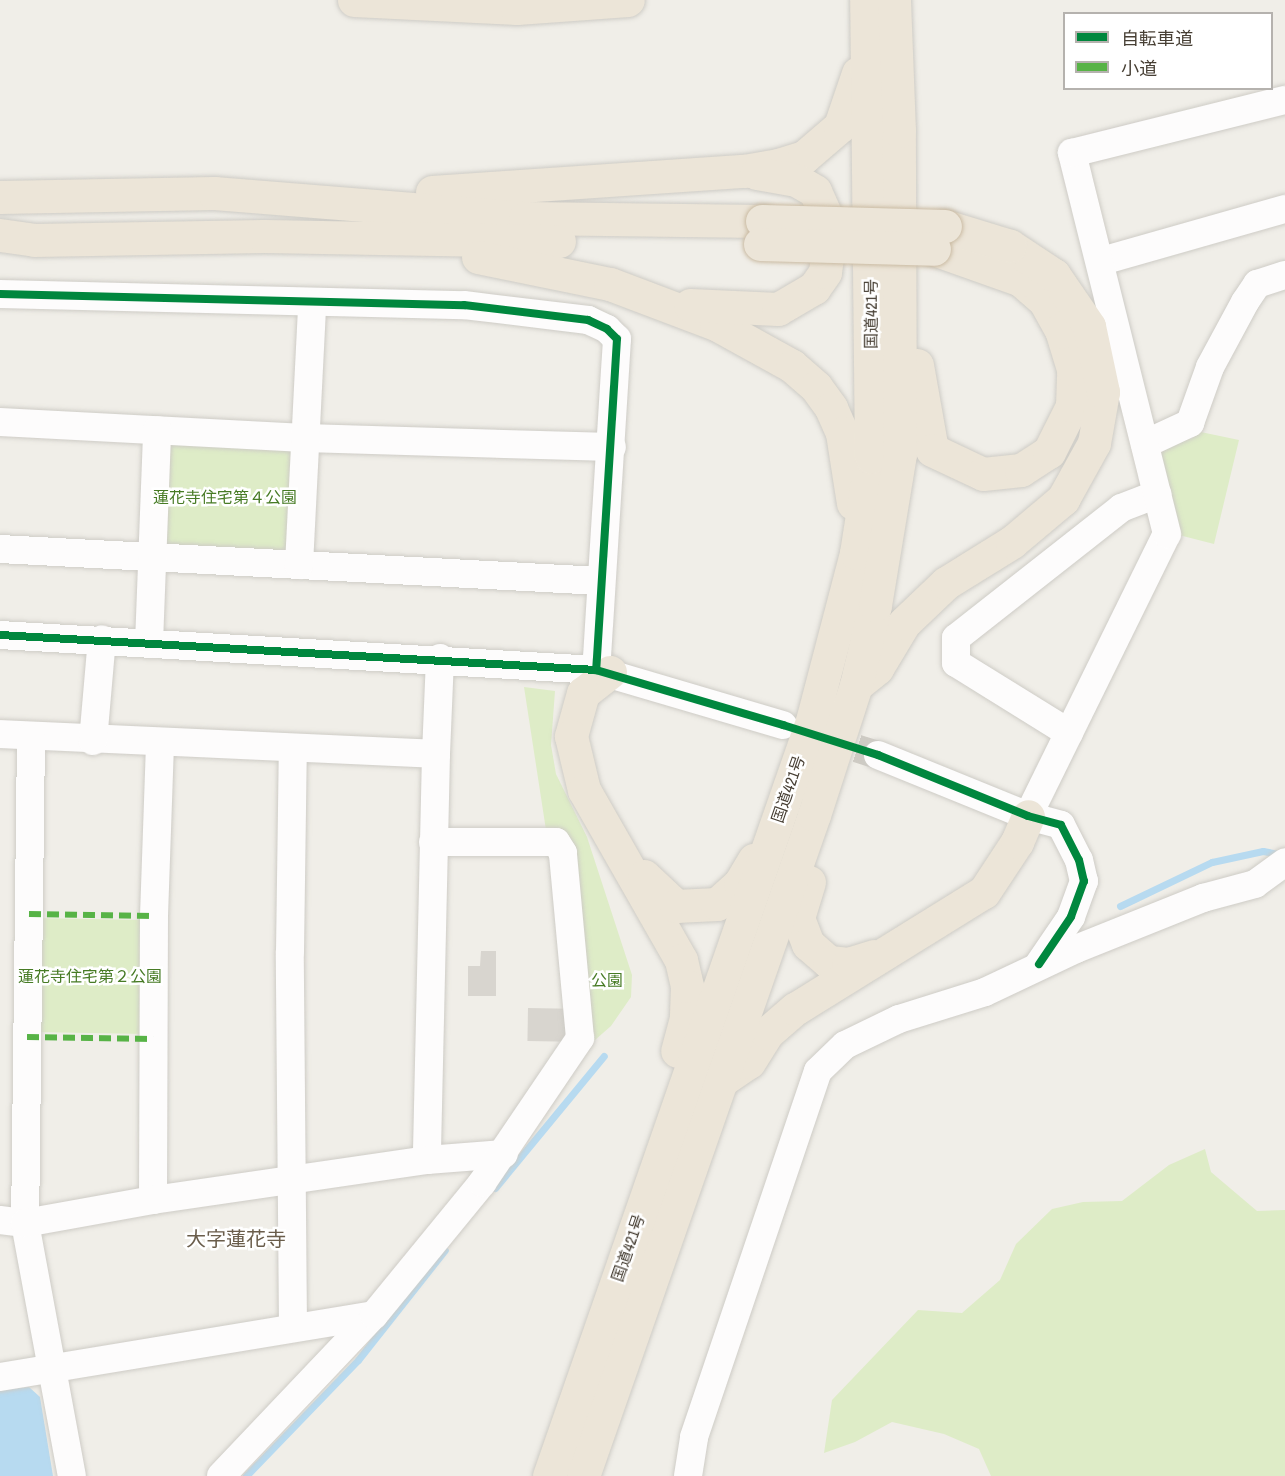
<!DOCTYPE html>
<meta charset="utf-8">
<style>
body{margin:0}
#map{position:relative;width:1285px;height:1476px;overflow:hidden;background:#f0eee8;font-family:"Archivo Narrow","Noto Sans JP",sans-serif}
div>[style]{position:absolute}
.green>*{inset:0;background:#deecc7;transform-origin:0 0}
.water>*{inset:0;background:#b7daf0}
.stream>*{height:7px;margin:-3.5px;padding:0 3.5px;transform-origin:3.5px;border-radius:3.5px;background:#b7daf0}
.building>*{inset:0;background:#d8d5cf;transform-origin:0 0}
.minor-tunnel>*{height:28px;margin-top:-14px;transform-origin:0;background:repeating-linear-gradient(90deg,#cecbc4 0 28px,transparent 0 42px)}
.roads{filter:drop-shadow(0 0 2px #ceccc6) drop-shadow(0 0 2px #ceccc6)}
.minor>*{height:28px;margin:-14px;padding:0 14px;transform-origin:14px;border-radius:14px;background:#fdfcfc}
.highway>*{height:33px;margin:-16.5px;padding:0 16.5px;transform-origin:16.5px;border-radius:16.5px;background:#ece5d8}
.bridges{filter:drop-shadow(0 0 2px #cabba3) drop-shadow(0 0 2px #cabba3)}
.highway-bridge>*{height:33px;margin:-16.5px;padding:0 16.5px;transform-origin:16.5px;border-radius:16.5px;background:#ece5d8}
.quiet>*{height:6px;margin-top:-3px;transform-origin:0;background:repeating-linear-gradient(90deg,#57b346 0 12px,transparent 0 18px)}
.cycleway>*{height:8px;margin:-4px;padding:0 4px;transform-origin:4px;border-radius:4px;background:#00873e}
span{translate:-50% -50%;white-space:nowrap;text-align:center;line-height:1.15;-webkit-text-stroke:5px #fff;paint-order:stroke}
.street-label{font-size:16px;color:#473f34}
.park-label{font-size:16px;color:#477b25}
.quarter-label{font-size:20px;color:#6a5d4b}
.legend{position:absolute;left:1063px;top:12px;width:210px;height:78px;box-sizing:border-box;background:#fff;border:2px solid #b5b2ae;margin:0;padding:8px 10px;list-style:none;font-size:18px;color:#473f34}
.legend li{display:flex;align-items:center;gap:12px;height:30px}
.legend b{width:30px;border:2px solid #b5b2ae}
</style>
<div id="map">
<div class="green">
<div style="clip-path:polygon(1196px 431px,1239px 440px,1214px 544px,1175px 534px,1155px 449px,1193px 438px)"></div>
<div style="left:161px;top:438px;width:132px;height:112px;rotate:3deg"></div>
<div style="clip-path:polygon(524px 687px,555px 691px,551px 745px,556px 774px,587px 837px,632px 975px,631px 997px,611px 1026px,587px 1047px,567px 833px,546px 830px)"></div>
<div style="left:34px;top:918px;width:114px;height:114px;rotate:1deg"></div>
<div style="clip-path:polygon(1205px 1149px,1211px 1172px,1257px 1211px,1285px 1210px,1285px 1476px,991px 1476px,979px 1449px,944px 1434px,892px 1422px,855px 1442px,824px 1453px,832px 1400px,918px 1310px,962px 1313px,1000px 1280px,1016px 1244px,1052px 1209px,1083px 1202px,1122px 1201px,1169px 1165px)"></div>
</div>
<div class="water">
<div style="clip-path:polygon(29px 1387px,40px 1397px,53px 1476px,0 1476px,0 1390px)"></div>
</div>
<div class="stream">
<div style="left:1120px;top:906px;width:102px;rotate:-25.6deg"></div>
<div style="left:1212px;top:862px;width:52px;rotate:-12.2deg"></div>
<div style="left:1263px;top:851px;width:20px;rotate:11deg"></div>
<div style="left:495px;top:1188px;width:171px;rotate:-50.5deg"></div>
<div style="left:246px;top:1476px;width:161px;rotate:-46deg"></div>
<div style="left:358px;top:1360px;width:140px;rotate:-51.7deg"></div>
</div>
<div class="building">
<div style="clip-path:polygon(481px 951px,496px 951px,496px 996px,468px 996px,468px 966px,480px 966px)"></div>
<div style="left:528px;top:1008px;width:42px;height:33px;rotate:1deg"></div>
</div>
<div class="minor-tunnel">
<div style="left:817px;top:736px;width:64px;rotate:17.3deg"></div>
</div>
<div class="roads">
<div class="minor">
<div style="left:1102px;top:261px;width:190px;rotate:-15.9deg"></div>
<div style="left:0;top:294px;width:464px;rotate:1.4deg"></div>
<div style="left:464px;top:305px;width:125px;rotate:6.9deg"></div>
<div style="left:588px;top:320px;width:21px;rotate:25deg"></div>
<div style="left:607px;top:329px;width:14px;rotate:45deg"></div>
<div style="left:617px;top:339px;width:332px;rotate:93.6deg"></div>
<div style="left:0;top:422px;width:305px;rotate:3deg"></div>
<div style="left:305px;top:438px;width:307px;rotate:1.7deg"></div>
<div style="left:1145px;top:444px;width:50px;rotate:-25deg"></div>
<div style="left:1190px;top:423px;width:59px;rotate:-70.3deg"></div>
<div style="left:1210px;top:367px;width:74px;rotate:-61.7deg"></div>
<div style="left:1245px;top:302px;width:22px;rotate:-56deg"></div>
<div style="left:1257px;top:284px;width:29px;rotate:-18deg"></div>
<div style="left:0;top:549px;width:602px;rotate:3.05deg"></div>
<div style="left:299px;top:565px;width:261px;rotate:-87.1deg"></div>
<div style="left:0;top:635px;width:597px;rotate:3.36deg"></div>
<div style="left:596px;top:670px;width:195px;rotate:16.4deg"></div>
<div style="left:149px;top:643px;width:213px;rotate:-87.8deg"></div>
<div style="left:1069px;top:733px;width:133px;rotate:-148.2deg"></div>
<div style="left:956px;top:663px;width:25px;rotate:-90deg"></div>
<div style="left:956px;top:638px;width:210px;rotate:-38.2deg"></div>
<div style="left:1121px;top:508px;width:39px;rotate:-21deg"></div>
<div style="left:0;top:734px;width:436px;rotate:2.6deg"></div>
<div style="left:436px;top:754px;width:406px;rotate:91.3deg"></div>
<div style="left:31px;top:737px;width:486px;rotate:90.7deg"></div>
<div style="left:25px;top:1223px;width:257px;rotate:79.5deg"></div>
<div style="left:93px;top:741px;width:102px;rotate:-85deg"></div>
<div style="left:436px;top:754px;width:96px;rotate:-87.6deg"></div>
<div style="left:878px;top:755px;width:162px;rotate:22.1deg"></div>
<div style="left:1028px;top:816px;width:34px;rotate:15deg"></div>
<div style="left:1061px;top:825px;width:39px;rotate:63deg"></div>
<div style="left:1079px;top:860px;width:22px;rotate:77deg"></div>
<div style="left:1084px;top:881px;width:38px;rotate:110deg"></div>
<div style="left:1071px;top:917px;width:57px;rotate:124.2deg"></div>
<div style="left:1028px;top:816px;width:314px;rotate:-63.8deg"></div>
<div style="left:1167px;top:534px;width:393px;rotate:-104deg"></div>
<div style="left:1072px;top:153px;width:219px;rotate:-14deg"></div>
<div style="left:153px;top:1200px;width:284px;rotate:-89.8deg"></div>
<div style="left:154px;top:916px;width:172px;rotate:-88deg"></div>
<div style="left:0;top:1220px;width:25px;rotate:7deg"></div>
<div style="left:25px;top:1223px;width:130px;rotate:-10.2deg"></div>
<div style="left:153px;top:1200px;width:277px;rotate:-8.3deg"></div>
<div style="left:427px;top:1160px;width:77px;rotate:-4.5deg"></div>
<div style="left:293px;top:1327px;width:375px;rotate:-90.5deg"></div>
<div style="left:290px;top:952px;width:203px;rotate:-89.2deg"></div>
<div style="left:0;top:1377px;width:379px;rotate:-9.4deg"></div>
<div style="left:221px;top:1476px;width:222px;rotate:-46.5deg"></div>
<div style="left:374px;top:1315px;width:171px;rotate:-50.7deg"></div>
<div style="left:482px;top:1183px;width:175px;rotate:-55.9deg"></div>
<div style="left:580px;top:1038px;width:186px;rotate:-95.3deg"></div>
<div style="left:563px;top:853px;width:13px;rotate:-122deg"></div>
<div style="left:556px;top:842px;width:123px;rotate:180deg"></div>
<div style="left:688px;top:1476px;width:39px;rotate:-81deg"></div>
<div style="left:694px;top:1437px;width:386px;rotate:-71.3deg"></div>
<div style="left:818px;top:1071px;width:37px;rotate:-44deg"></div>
<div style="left:845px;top:1045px;width:60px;rotate:-25.7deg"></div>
<div style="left:899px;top:1019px;width:90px;rotate:-17.4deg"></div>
<div style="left:985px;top:992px;width:101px;rotate:-25.3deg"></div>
<div style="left:1076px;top:949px;width:137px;rotate:-21.9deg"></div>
<div style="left:1203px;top:898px;width:54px;rotate:-15.1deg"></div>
<div style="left:1255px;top:884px;width:37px;rotate:-36deg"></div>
</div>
<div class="highway">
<div style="left:354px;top:0;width:163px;rotate:2.8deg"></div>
<div style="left:517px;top:8px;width:111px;rotate:-4.1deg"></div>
<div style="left:432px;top:192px;width:313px;rotate:-3.9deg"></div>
<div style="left:744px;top:171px;width:35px;rotate:-10deg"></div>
<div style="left:778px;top:165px;width:27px;rotate:-17deg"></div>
<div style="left:804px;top:157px;width:48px;rotate:-40.7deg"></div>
<div style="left:840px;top:126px;width:56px;rotate:-71.2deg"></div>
<div style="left:0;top:197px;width:214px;rotate:-1.1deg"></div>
<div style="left:214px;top:193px;width:312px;rotate:4.6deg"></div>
<div style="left:525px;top:218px;width:237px;rotate:0.7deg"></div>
<div style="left:0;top:235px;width:34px;rotate:8deg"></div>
<div style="left:34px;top:240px;width:230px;rotate:-1deg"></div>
<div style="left:264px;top:236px;width:295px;rotate:1deg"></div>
<div style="left:478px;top:257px;width:135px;rotate:11.6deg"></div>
<div style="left:610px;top:284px;width:113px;rotate:20.7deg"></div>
<div style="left:716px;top:324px;width:87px;rotate:28.9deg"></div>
<div style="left:792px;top:366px;width:32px;rotate:41deg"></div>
<div style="left:816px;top:387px;width:26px;rotate:54deg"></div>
<div style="left:831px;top:408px;width:27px;rotate:66deg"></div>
<div style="left:842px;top:433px;width:71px;rotate:81.1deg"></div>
<div style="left:690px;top:305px;width:88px;rotate:2.6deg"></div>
<div style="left:778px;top:309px;width:42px;rotate:-30.3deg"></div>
<div style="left:814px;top:288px;width:19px;rotate:-55deg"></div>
<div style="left:825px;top:272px;width:45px;rotate:-82.4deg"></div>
<div style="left:831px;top:227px;width:39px;rotate:-114deg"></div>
<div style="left:815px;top:191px;width:22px;rotate:-150deg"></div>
<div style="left:796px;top:180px;width:40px;rotate:-170deg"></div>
<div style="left:917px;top:365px;width:86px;rotate:80deg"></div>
<div style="left:932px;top:450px;width:56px;rotate:25.2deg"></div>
<div style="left:983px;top:474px;width:38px;rotate:-6deg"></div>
<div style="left:1021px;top:470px;width:33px;rotate:-33deg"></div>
<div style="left:1049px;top:452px;width:51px;rotate:-63.4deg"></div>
<div style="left:1072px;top:406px;width:37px;rotate:-88deg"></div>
<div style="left:1073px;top:369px;width:39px;rotate:-107deg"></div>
<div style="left:1062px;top:332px;width:35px;rotate:-119deg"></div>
<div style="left:1045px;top:301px;width:32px;rotate:-139deg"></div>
<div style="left:1021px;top:280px;width:92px;rotate:-160.4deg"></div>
<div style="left:610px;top:672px;width:34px;rotate:142deg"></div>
<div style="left:583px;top:693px;width:45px;rotate:105.6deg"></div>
<div style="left:571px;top:736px;width:56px;rotate:76.5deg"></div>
<div style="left:584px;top:790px;width:196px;rotate:60.3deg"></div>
<div style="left:681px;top:960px;width:27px;rotate:77deg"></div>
<div style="left:687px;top:986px;width:32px;rotate:92deg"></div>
<div style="left:686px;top:1018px;width:34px;rotate:105deg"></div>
<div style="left:860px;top:682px;width:22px;rotate:-39deg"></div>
<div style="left:877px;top:668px;width:52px;rotate:-59deg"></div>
<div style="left:904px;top:623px;width:58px;rotate:-43.6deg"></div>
<div style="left:946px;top:583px;width:78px;rotate:-31.8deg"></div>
<div style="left:1012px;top:542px;width:67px;rotate:-40.1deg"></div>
<div style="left:1063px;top:499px;width:64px;rotate:-61deg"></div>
<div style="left:1094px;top:443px;width:52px;rotate:-80deg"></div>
<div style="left:1103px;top:392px;width:67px;rotate:-102deg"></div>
<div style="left:1089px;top:326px;width:62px;rotate:-124.5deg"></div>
<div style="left:1054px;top:275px;width:53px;rotate:-146.6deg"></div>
<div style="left:1010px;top:246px;width:68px;rotate:-162.9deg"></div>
<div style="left:644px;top:876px;width:44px;rotate:43.2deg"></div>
<div style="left:676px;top:906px;width:41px;rotate:-2.8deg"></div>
<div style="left:717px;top:904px;width:31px;rotate:-42deg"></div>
<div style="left:740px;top:883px;width:27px;rotate:-59deg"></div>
<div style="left:809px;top:882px;width:38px;rotate:107deg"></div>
<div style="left:798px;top:918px;width:28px;rotate:69deg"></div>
<div style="left:808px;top:944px;width:28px;rotate:41deg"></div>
<div style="left:829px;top:962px;width:19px;rotate:6deg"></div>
<div style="left:848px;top:964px;width:27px;rotate:-17deg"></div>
<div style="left:722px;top:1080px;width:32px;rotate:-34deg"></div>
<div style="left:749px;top:1062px;width:34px;rotate:-58deg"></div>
<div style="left:767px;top:1033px;width:37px;rotate:-41deg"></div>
<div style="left:795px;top:1009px;width:222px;rotate:-31.8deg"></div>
<div style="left:984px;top:892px;width:60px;rotate:-56.6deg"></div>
<div style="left:1017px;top:842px;width:28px;rotate:-67deg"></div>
<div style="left:549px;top:1476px;width:799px;rotate:-70.79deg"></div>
<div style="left:812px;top:721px;width:174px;rotate:-75.3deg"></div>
<div style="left:856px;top:553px;width:97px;rotate:-81.1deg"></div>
<div style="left:871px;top:457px;width:457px;rotate:-90.6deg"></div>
<div style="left:583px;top:1476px;width:700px;rotate:-70.74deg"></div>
<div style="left:814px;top:815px;width:137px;rotate:-72.1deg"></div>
<div style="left:856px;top:685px;width:82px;rotate:-76.6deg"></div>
<div style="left:875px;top:605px;width:153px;rotate:-80.6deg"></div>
<div style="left:900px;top:454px;width:323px;rotate:-90.2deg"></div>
<div style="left:899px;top:131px;width:131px;rotate:-92.2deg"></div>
</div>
</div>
<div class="bridges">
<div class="highway-bridge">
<div style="left:762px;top:221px;width:183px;rotate:1.6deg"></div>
<div style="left:760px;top:244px;width:174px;rotate:1.6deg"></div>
</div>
</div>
<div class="quiet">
<div style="left:29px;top:914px;width:125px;rotate:0.9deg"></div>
<div style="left:27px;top:1037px;width:126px;rotate:0.9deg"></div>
</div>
<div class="cycleway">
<div style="left:0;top:294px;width:464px;rotate:1.4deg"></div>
<div style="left:464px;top:305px;width:125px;rotate:6.9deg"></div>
<div style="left:588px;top:320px;width:21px;rotate:25deg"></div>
<div style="left:607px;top:329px;width:14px;rotate:45deg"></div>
<div style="left:617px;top:339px;width:332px;rotate:93.6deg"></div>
<div style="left:0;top:635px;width:597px;rotate:3.36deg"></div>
<div style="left:596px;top:670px;width:195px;rotate:16.4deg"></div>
<div style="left:783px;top:725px;width:100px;rotate:17.5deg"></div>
<div style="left:878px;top:755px;width:162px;rotate:22.1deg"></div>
<div style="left:1028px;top:816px;width:34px;rotate:15deg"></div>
<div style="left:1061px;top:825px;width:39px;rotate:63deg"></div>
<div style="left:1079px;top:860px;width:22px;rotate:77deg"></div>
<div style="left:1084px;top:881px;width:38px;rotate:110deg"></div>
<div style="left:1071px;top:917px;width:57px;rotate:124.2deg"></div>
</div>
<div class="street-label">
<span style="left:871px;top:314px;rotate:-90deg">国道421号</span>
<span style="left:788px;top:789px;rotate:-71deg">国道421号</span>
<span style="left:628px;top:1248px;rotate:-71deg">国道421号</span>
</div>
<div class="park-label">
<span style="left:225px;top:497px">蓮花寺住宅第４公園</span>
<span style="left:90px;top:976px">蓮花寺住宅第２公園</span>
<span style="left:607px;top:980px">公園</span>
</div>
<div class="quarter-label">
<span style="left:236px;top:1238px">大字蓮花寺</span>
</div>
<ul class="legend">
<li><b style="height:8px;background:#00873e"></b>自転車道</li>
<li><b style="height:8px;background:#57b346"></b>小道</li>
</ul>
</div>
